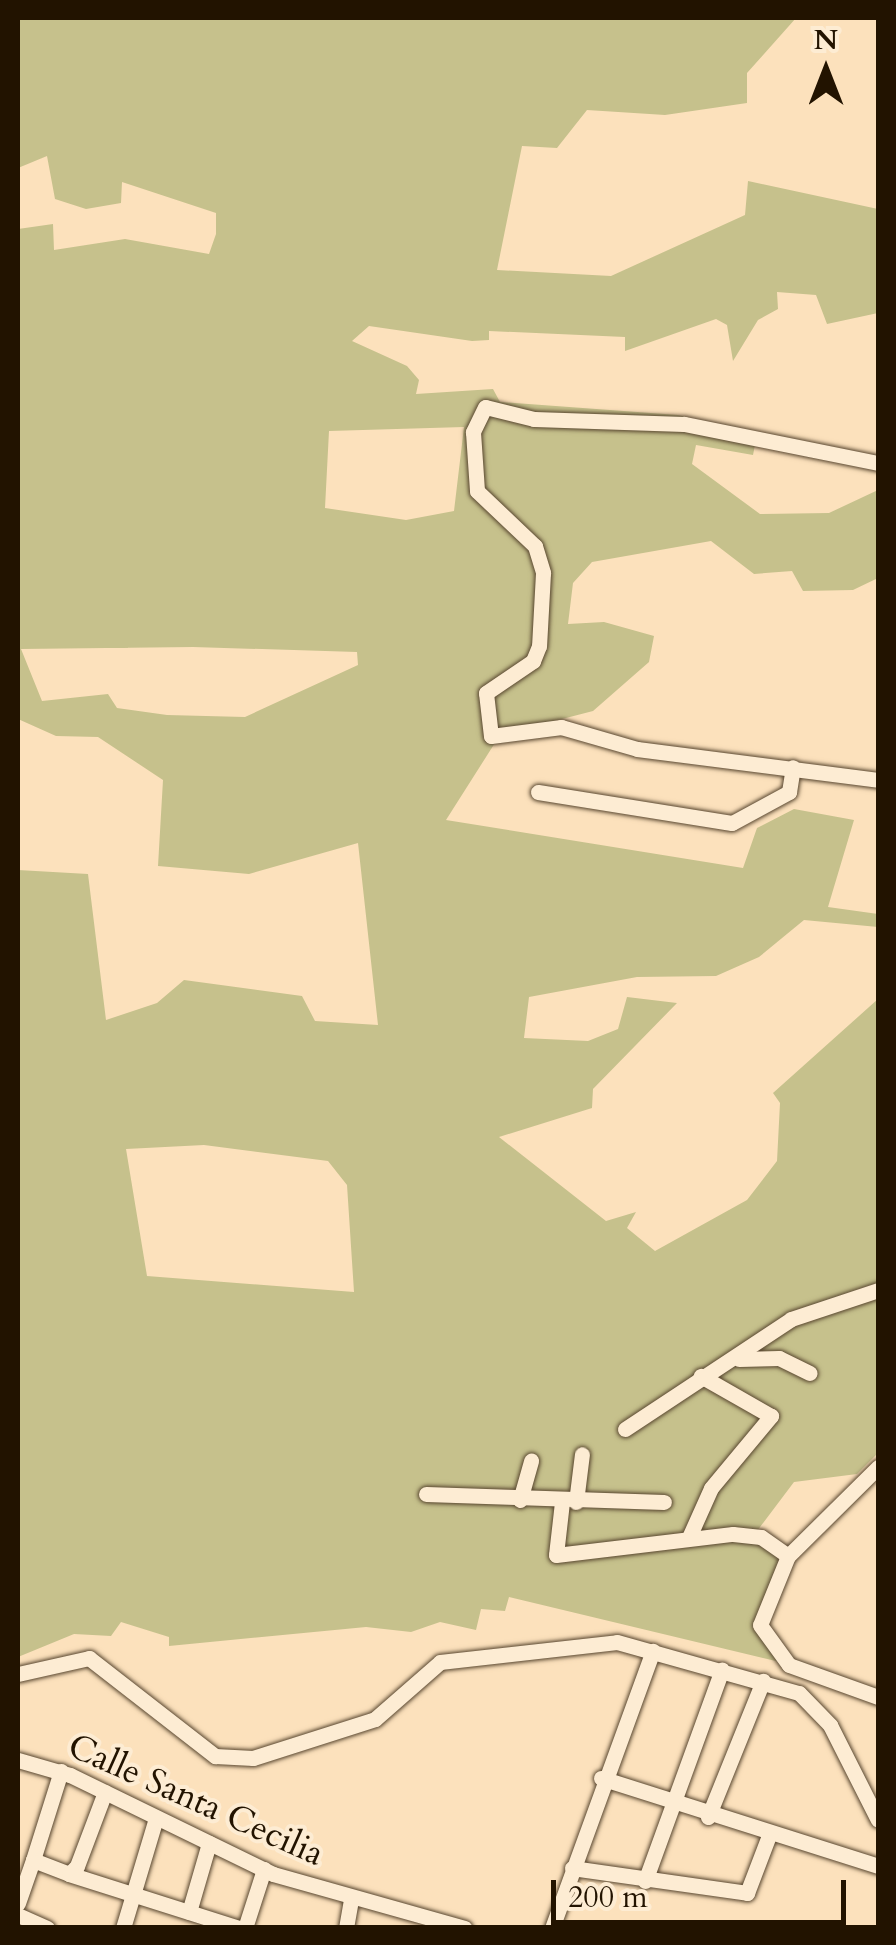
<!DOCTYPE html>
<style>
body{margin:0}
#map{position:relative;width:896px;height:1945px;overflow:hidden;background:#fce1bc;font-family:Cardo,serif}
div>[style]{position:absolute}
.green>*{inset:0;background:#c6c18c}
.roads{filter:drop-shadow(0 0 2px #58462f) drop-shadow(0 0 2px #58462f)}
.minor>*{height:15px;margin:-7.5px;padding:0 7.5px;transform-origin:7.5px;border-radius:7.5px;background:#fdecd3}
span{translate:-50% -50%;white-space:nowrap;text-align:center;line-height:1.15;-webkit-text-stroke:8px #fdecd3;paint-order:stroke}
.street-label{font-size:35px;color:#221300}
.frame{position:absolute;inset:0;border:20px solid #221300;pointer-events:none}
.north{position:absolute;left:776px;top:20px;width:100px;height:100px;-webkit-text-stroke:8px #fdecd3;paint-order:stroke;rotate:0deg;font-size:28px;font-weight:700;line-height:40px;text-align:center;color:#221300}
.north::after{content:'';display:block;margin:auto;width:35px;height:45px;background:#221300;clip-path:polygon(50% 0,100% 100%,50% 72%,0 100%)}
.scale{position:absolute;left:551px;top:1880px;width:295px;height:45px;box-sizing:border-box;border:5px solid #221300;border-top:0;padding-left:12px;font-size:30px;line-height:35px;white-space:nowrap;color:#221300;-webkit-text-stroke:8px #fdecd3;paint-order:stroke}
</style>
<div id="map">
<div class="green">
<div style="clip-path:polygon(evenodd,18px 18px,796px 18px,747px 73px,747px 103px,665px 115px,587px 110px,557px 148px,522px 146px,497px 270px,611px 276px,745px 215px,748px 181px,878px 209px,878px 313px,827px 324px,816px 295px,777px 292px,778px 309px,758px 320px,733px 361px,727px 325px,716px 319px,625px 351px,625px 337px,489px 331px,489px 340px,472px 341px,369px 326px,352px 341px,407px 366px,419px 380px,416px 394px,493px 389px,500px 402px,678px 415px,757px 435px,753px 455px,696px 445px,692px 464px,760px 514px,829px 513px,878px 490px,878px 578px,853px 590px,803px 591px,792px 571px,754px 574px,711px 541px,592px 562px,573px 583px,568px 624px,604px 622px,654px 636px,649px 662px,593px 711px,500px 735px,446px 820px,743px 868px,757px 828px,794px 809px,854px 820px,828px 907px,878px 914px,878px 927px,804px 920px,759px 957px,716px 976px,637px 977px,529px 997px,524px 1038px,588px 1041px,618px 1029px,627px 997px,677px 1003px,593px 1089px,592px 1108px,499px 1137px,606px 1221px,636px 1212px,627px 1228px,655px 1251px,747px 1200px,777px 1161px,780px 1103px,773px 1093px,878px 999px,878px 1453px,857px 1474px,794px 1482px,757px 1531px,788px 1572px,767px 1628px,780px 1662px,509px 1597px,505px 1611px,481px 1609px,476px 1630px,440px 1622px,411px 1632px,366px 1627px,169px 1646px,169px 1637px,121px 1622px,111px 1636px,74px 1634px,18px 1657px,18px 870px,88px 874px,106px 1020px,157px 1003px,184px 980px,302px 996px,315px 1021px,378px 1025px,358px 843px,249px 874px,158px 866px,163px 780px,98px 737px,56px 736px,18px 719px,18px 229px,53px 224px,54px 250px,125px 239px,209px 254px,216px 234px,216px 213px,122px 182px,121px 203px,86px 209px,55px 199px,47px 156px,18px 168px,18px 18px,464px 427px,454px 511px,406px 520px,325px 508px,329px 431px,464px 427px,18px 18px,193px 647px,357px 652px,358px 665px,245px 717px,167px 715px,117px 708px,108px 694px,42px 701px,21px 649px,193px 647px,18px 18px,204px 1145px,328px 1161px,347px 1185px,354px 1292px,147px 1276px,126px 1149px,204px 1145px)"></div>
</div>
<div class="roads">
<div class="minor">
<div style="left:878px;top:463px;width:198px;rotate:-168.6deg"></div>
<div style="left:684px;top:424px;width:150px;rotate:-178.1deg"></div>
<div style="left:534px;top:419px;width:50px;rotate:-166.2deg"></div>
<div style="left:485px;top:407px;width:28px;rotate:116deg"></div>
<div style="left:473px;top:432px;width:59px;rotate:86.1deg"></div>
<div style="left:477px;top:491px;width:80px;rotate:43.5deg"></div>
<div style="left:535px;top:546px;width:28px;rotate:73deg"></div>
<div style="left:543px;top:573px;width:73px;rotate:93.1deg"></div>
<div style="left:539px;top:646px;width:16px;rotate:112deg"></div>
<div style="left:533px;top:661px;width:57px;rotate:145.8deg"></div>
<div style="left:486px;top:693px;width:43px;rotate:83.4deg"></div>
<div style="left:491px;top:736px;width:71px;rotate:-7.3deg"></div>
<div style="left:561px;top:727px;width:79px;rotate:16.1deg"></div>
<div style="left:637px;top:749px;width:243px;rotate:7.3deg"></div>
<div style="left:538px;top:792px;width:196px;rotate:9.1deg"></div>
<div style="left:732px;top:823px;width:65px;rotate:-28.5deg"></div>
<div style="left:789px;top:792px;width:25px;rotate:-81deg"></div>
<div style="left:739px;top:1359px;width:40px;rotate:-1.4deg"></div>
<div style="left:779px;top:1358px;width:34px;rotate:26deg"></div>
<div style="left:625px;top:1429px;width:199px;rotate:-33.5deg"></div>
<div style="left:791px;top:1319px;width:92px;rotate:-18.4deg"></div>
<div style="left:878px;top:1467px;width:127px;rotate:135.3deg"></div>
<div style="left:788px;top:1556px;width:74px;rotate:112.1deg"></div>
<div style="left:760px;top:1625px;width:49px;rotate:54.1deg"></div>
<div style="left:789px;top:1665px;width:95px;rotate:19.8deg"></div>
<div style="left:426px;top:1494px;width:238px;rotate:1.9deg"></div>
<div style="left:520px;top:1500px;width:41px;rotate:-74.2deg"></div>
<div style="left:562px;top:1502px;width:53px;rotate:96.5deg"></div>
<div style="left:556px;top:1555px;width:178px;rotate:-6.8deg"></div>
<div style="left:733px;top:1534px;width:28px;rotate:6deg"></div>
<div style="left:761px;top:1537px;width:33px;rotate:35deg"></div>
<div style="left:576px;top:1502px;width:48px;rotate:-82.9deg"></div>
<div style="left:690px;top:1535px;width:51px;rotate:-65.9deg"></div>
<div style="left:711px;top:1488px;width:94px;rotate:-50.2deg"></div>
<div style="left:771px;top:1416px;width:81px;rotate:-150.3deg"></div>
<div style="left:18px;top:1674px;width:73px;rotate:-12.7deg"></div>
<div style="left:89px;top:1658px;width:160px;rotate:37.9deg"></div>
<div style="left:215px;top:1756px;width:38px;rotate:3deg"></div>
<div style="left:253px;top:1758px;width:128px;rotate:-17.7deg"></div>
<div style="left:375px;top:1719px;width:86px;rotate:-41.2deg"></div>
<div style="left:440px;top:1662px;width:178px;rotate:-6.4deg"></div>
<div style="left:617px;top:1642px;width:189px;rotate:15.7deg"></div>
<div style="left:799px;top:1693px;width:45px;rotate:45.9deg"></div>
<div style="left:830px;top:1725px;width:106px;rotate:63.2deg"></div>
<div style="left:18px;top:1760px;width:54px;rotate:16.1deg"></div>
<div style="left:70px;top:1775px;width:226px;rotate:26deg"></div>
<div style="left:273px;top:1874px;width:199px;rotate:15.7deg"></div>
<div style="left:61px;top:1771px;width:93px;rotate:107.5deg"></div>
<div style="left:33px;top:1860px;width:39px;rotate:21deg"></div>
<div style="left:69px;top:1874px;width:11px;rotate:-45deg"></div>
<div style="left:77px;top:1866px;width:79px;rotate:-69.3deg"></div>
<div style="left:601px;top:1778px;width:291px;rotate:17.6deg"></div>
<div style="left:708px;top:1817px;width:147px;rotate:-68deg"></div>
<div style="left:572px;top:1868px;width:177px;rotate:8.1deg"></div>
<div style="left:747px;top:1893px;width:59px;rotate:-69.1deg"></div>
<div style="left:69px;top:1874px;width:178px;rotate:17.6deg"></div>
<div style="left:645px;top:1881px;width:225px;rotate:-70deg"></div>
<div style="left:18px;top:1903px;width:46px;rotate:-70.8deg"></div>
<div style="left:189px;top:1912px;width:72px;rotate:-73.8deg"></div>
<div style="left:18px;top:1915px;width:32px;rotate:24deg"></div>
<div style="left:123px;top:1928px;width:115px;rotate:-73.3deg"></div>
<div style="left:245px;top:1928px;width:62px;rotate:-72.1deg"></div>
<div style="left:346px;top:1928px;width:28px;rotate:-80deg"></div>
<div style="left:552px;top:1928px;width:295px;rotate:-70deg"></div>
</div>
</div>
<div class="street-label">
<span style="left:196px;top:1800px;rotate:24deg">Calle Santa Cecilia</span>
</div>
<div class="frame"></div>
<div class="north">N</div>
<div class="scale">200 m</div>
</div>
